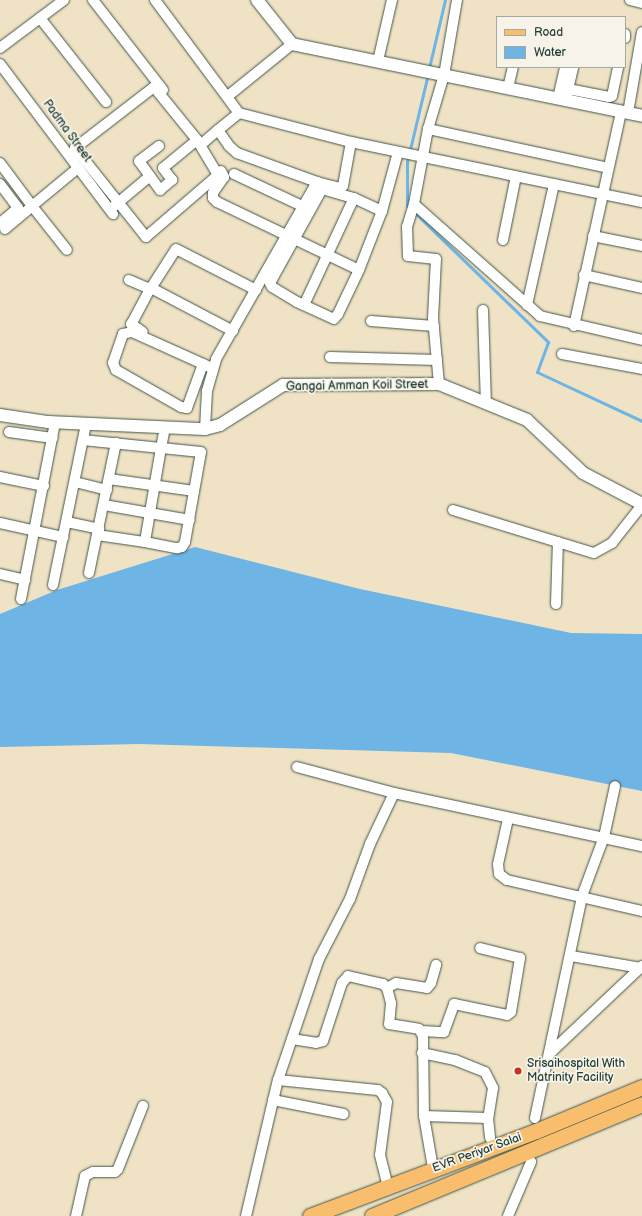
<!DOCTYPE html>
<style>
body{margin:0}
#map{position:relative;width:642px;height:1216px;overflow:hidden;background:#f0e2c4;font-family:"Balsamiq Sans",sans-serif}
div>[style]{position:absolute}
.water>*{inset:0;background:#6eb4e4}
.stream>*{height:3px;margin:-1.5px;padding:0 1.5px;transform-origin:1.5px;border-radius:1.5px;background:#6eb4e4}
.roads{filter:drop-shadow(0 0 1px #3e564a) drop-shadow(0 0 1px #3e564a)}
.minor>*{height:10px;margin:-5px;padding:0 5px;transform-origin:5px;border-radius:5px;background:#fff}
.tertiary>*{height:12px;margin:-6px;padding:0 6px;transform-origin:6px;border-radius:6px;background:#fff}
.primary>*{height:15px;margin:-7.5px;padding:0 7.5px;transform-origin:7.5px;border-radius:7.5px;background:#f9be6d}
.dots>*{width:11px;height:11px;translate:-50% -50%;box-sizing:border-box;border:2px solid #f7f3e8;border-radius:50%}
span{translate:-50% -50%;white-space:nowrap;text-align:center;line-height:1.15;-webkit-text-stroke:3.5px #f7f3e8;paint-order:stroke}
.street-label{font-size:12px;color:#1f3d34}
.poi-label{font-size:12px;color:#1f3d34}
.left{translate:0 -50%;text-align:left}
.legend{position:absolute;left:496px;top:16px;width:130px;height:52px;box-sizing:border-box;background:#f7f3e8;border:1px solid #a1aaa0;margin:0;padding:5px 7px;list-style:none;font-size:12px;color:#1f3d34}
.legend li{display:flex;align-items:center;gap:8px;height:20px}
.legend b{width:20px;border:1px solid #a1aaa0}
</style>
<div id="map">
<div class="water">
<div style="clip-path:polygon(195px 547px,360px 589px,571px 633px,642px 634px,642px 791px,451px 753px,139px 744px,0 747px,0 614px,57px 590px)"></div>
</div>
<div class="stream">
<div style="left:429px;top:68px;width:70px;rotate:-76.8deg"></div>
<div style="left:410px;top:209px;width:4px;rotate:-135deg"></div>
<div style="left:407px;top:206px;width:44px;rotate:-90deg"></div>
<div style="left:407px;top:162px;width:90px;rotate:-76.6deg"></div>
<div style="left:414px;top:212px;width:187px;rotate:44.1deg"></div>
<div style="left:548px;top:342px;width:32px;rotate:110deg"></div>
<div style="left:537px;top:372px;width:116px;rotate:25deg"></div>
</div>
<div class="roads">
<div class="minor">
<div style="left:93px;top:0;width:114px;rotate:52.1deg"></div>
<div style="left:155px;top:0;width:141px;rotate:53.4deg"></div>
<div style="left:239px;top:113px;width:116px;rotate:14.5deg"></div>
<div style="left:351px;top:142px;width:297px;rotate:11.7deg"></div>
<div style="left:457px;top:0;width:76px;rotate:99.8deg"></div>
<div style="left:444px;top:75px;width:56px;rotate:106.5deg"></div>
<div style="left:428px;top:129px;width:76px;rotate:100.6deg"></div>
<div style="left:414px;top:204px;width:169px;rotate:41.6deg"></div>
<div style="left:540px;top:316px;width:105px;rotate:13.2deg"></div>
<div style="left:630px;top:0;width:12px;rotate:14deg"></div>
<div style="left:40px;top:18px;width:107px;rotate:51.8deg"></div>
<div style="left:625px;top:34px;width:4px;rotate:90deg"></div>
<div style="left:0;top:48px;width:80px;rotate:-36.9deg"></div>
<div style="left:378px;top:61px;width:63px;rotate:-77.1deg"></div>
<div style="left:0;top:64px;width:188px;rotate:53deg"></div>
<div style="left:154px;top:87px;width:68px;rotate:50.9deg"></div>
<div style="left:197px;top:140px;width:41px;rotate:59deg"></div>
<div style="left:218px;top:175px;width:95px;rotate:139.3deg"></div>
<div style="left:146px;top:237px;width:114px;rotate:-128.6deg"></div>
<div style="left:75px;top:148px;width:100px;rotate:-37.7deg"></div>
<div style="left:508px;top:88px;width:22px;rotate:-77deg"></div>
<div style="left:568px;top:89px;width:42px;rotate:11deg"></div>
<div style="left:609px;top:97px;width:3px;rotate:-18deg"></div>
<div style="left:612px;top:96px;width:30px;rotate:-78deg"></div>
<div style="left:567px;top:94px;width:28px;rotate:-77deg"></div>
<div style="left:228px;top:96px;width:82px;rotate:-39.1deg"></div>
<div style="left:558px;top:98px;width:32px;rotate:-77deg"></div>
<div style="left:239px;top:113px;width:27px;rotate:141deg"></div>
<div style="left:218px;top:130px;width:19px;rotate:55deg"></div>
<div style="left:229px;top:146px;width:11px;rotate:41deg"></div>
<div style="left:237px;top:153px;width:85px;rotate:19.9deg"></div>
<div style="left:628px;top:113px;width:82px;rotate:-80.2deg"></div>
<div style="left:428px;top:129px;width:184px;rotate:12.2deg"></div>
<div style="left:204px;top:142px;width:18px;rotate:-41deg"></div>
<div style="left:159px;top:146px;width:25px;rotate:143deg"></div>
<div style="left:139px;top:161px;width:36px;rotate:54deg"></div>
<div style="left:160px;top:190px;width:16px;rotate:-40deg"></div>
<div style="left:172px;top:180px;width:15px;rotate:-127deg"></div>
<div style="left:163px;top:168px;width:44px;rotate:-39.5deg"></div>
<div style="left:0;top:163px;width:54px;rotate:53.3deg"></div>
<div style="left:32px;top:206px;width:60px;rotate:-39.6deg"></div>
<div style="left:221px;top:171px;width:7px;rotate:63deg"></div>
<div style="left:224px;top:177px;width:19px;rotate:125deg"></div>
<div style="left:213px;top:193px;width:5px;rotate:90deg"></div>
<div style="left:213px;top:198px;width:6px;rotate:45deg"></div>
<div style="left:217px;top:202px;width:157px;rotate:25.6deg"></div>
<div style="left:234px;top:174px;width:77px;rotate:25.2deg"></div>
<div style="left:0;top:184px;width:30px;rotate:53deg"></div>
<div style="left:18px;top:208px;width:23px;rotate:140deg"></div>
<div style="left:322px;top:189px;width:33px;rotate:16deg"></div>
<div style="left:354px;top:198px;width:31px;rotate:25deg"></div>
<div style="left:382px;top:211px;width:63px;rotate:111.3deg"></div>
<div style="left:359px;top:270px;width:49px;rotate:115.5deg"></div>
<div style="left:338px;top:314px;width:6px;rotate:129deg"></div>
<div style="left:334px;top:319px;width:41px;rotate:-155.3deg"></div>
<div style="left:297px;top:302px;width:29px;rotate:-149deg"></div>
<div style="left:272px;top:287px;width:4px;rotate:-117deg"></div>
<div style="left:270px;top:283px;width:107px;rotate:-61deg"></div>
<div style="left:414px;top:204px;width:24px;rotate:107deg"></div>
<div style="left:407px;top:227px;width:29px;rotate:88deg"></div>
<div style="left:408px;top:256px;width:28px;rotate:6deg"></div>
<div style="left:436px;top:259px;width:59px;rotate:92.9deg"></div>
<div style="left:433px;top:318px;width:66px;rotate:84.8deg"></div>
<div style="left:113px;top:207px;width:48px;rotate:-40deg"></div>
<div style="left:382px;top:211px;width:61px;rotate:-74.8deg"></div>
<div style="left:5px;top:229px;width:35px;rotate:-40deg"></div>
<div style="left:32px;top:206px;width:56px;rotate:51.5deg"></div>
<div style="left:593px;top:236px;width:50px;rotate:11.5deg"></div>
<div style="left:503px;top:240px;width:65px;rotate:-78.5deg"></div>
<div style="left:584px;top:275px;width:59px;rotate:12.6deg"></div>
<div style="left:129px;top:280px;width:23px;rotate:23deg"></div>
<div style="left:150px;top:289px;width:40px;rotate:118deg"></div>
<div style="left:131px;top:324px;width:14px;rotate:34deg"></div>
<div style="left:304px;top:305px;width:118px;rotate:-65deg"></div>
<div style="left:527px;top:305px;width:124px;rotate:-77.4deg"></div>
<div style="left:483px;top:310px;width:94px;rotate:88.2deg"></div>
<div style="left:371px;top:321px;width:63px;rotate:4.5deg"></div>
<div style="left:574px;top:326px;width:219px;rotate:-77.6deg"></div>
<div style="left:233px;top:331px;width:93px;rotate:-152.3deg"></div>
<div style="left:151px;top:288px;width:46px;rotate:-57.3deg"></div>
<div style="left:176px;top:249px;width:90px;rotate:27.1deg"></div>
<div style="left:562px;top:354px;width:81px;rotate:10.6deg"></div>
<div style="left:330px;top:357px;width:107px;rotate:1.6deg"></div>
<div style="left:203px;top:364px;width:47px;rotate:110deg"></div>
<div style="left:187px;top:408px;width:6px;rotate:-171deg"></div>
<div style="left:181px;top:407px;width:75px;rotate:-150.4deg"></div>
<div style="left:116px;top:370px;width:8px;rotate:-113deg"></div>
<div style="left:113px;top:363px;width:31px;rotate:-71deg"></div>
<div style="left:123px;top:334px;width:9px;rotate:-13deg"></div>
<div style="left:132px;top:332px;width:88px;rotate:24.2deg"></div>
<div style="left:205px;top:429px;width:38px;rotate:-87deg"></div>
<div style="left:207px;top:391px;width:33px;rotate:-74deg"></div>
<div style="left:216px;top:359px;width:204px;rotate:-60.3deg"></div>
<div style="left:317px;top:182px;width:23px;rotate:15deg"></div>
<div style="left:339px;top:188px;width:4px;rotate:-27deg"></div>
<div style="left:343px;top:186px;width:45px;rotate:-79.7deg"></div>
<div style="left:9px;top:432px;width:44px;rotate:7.8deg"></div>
<div style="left:83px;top:440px;width:78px;rotate:5.9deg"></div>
<div style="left:161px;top:448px;width:95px;rotate:99.7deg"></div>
<div style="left:145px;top:542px;width:33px;rotate:11deg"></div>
<div style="left:177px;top:548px;width:5px;rotate:-11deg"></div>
<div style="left:182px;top:547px;width:6px;rotate:-59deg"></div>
<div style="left:185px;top:542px;width:91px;rotate:-79.9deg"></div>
<div style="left:201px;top:452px;width:40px;rotate:-174.3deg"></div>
<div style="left:161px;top:448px;width:20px;rotate:-79deg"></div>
<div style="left:0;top:477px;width:45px;rotate:11.6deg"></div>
<div style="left:109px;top:479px;width:86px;rotate:8deg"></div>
<div style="left:75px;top:482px;width:33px;rotate:14deg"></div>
<div style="left:104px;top:505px;width:87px;rotate:9.9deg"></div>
<div style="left:453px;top:510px;width:147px;rotate:17deg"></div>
<div style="left:594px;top:553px;width:21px;rotate:-29deg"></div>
<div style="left:612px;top:543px;width:48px;rotate:-51.7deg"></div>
<div style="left:67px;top:522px;width:33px;rotate:12deg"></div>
<div style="left:0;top:523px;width:65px;rotate:12.5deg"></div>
<div style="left:97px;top:535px;width:49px;rotate:8.3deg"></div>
<div style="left:89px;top:573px;width:133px;rotate:-78.3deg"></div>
<div style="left:0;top:574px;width:26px;rotate:13deg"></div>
<div style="left:53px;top:585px;width:164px;rotate:-78.4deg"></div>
<div style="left:21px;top:599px;width:179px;rotate:-79.1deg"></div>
<div style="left:556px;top:604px;width:62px;rotate:-88.2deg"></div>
<div style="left:297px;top:767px;width:100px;rotate:15deg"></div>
<div style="left:394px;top:793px;width:254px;rotate:12.1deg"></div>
<div style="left:508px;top:819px;width:46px;rotate:102.5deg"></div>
<div style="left:498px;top:864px;width:10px;rotate:84deg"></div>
<div style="left:499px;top:874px;width:10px;rotate:37deg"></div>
<div style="left:507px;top:880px;width:139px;rotate:12.9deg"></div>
<div style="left:571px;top:956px;width:71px;rotate:9.7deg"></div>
<div style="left:387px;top:988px;width:10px;rotate:-29deg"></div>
<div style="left:396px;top:983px;width:31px;rotate:9deg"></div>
<div style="left:427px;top:988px;width:6px;rotate:-51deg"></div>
<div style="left:431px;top:983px;width:19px;rotate:-74deg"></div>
<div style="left:422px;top:1031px;width:22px;rotate:3deg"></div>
<div style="left:444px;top:1032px;width:30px;rotate:-70deg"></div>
<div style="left:454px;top:1004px;width:54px;rotate:11.7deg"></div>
<div style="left:507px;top:1015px;width:5px;rotate:-37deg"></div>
<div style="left:511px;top:1012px;width:55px;rotate:-80.5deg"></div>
<div style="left:520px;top:958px;width:41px;rotate:-166deg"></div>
<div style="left:292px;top:1039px;width:24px;rotate:9deg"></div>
<div style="left:316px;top:1043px;width:7px;rotate:-16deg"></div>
<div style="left:323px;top:1041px;width:61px;rotate:-71.9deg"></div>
<div style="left:342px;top:983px;width:9px;rotate:-49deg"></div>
<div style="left:348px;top:976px;width:36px;rotate:13deg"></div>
<div style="left:383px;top:984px;width:6px;rotate:45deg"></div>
<div style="left:387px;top:988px;width:16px;rotate:75deg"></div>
<div style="left:391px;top:1003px;width:21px;rotate:95deg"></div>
<div style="left:389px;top:1024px;width:30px;rotate:9deg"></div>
<div style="left:419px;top:1029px;width:8px;rotate:60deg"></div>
<div style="left:423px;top:1036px;width:80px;rotate:89.3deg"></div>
<div style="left:424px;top:1116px;width:53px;rotate:80.2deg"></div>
<div style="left:422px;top:1053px;width:34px;rotate:12deg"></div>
<div style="left:455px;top:1060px;width:32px;rotate:22deg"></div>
<div style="left:485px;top:1072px;width:18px;rotate:63deg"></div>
<div style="left:493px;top:1088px;width:30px;rotate:99deg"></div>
<div style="left:488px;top:1118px;width:20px;rotate:84deg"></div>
<div style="left:549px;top:1054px;width:128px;rotate:-43.4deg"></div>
<div style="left:278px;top:1080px;width:100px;rotate:5.7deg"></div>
<div style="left:378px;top:1090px;width:5px;rotate:37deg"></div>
<div style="left:382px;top:1093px;width:10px;rotate:61deg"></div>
<div style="left:387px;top:1102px;width:53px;rotate:97.5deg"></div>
<div style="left:380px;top:1155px;width:33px;rotate:76deg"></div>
<div style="left:273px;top:1100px;width:72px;rotate:11.2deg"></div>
<div style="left:424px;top:1116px;width:64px;rotate:1.8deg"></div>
<div style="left:535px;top:1118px;width:227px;rotate:-78deg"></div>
<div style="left:582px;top:896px;width:63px;rotate:-69.6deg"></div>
<div style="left:604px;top:837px;width:52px;rotate:-77.8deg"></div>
<div style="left:76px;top:1216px;width:41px;rotate:-77.3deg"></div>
<div style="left:85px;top:1176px;width:9px;rotate:-27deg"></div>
<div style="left:93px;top:1172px;width:22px"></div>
<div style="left:115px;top:1172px;width:4px;rotate:-45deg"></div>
<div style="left:118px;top:1169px;width:68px;rotate:-68.4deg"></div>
<div style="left:246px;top:1216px;width:140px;rotate:-76.8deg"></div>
<div style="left:278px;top:1080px;width:128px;rotate:-71.3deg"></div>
<div style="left:319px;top:959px;width:68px;rotate:-62.7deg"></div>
<div style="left:350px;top:899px;width:59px;rotate:-70deg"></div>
<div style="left:370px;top:844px;width:56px;rotate:-64.8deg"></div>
<div style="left:508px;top:1216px;width:59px;rotate:-66.9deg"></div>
</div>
<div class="tertiary">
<div style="left:257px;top:0;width:56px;rotate:51.5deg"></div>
<div style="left:292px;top:44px;width:357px;rotate:11.6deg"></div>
<div style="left:0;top:415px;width:49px;rotate:8.3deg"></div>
<div style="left:48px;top:422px;width:157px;rotate:2.6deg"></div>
<div style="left:205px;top:429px;width:16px;rotate:-15deg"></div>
<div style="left:220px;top:425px;width:75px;rotate:-32.4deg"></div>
<div style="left:283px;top:385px;width:156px;rotate:-0.4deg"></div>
<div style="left:439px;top:384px;width:95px;rotate:22.2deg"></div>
<div style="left:527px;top:420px;width:77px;rotate:43.4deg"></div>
<div style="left:583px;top:473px;width:67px;rotate:27.7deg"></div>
</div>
<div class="primary">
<div style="left:310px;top:1216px;width:241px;rotate:-20.6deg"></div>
<div style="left:536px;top:1131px;width:115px;rotate:-22.5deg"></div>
<div style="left:372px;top:1216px;width:292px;rotate:-22.5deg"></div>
</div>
</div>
<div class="dots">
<div style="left:518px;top:1071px;background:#c8321e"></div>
</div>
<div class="street-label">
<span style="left:67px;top:131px;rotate:54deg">Padma Street</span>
<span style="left:357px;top:386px;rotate:-1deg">Gangai Amman Koil Street</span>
<span style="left:477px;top:1153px;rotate:-20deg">EVR Periyar Salai</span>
</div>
<div class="poi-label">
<span class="left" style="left:527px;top:1071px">Srisaihospital With<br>Matrinity Facility</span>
</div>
<ul class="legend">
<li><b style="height:5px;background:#f9be6d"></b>Road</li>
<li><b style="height:11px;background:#6eb4e4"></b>Water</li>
</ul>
</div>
